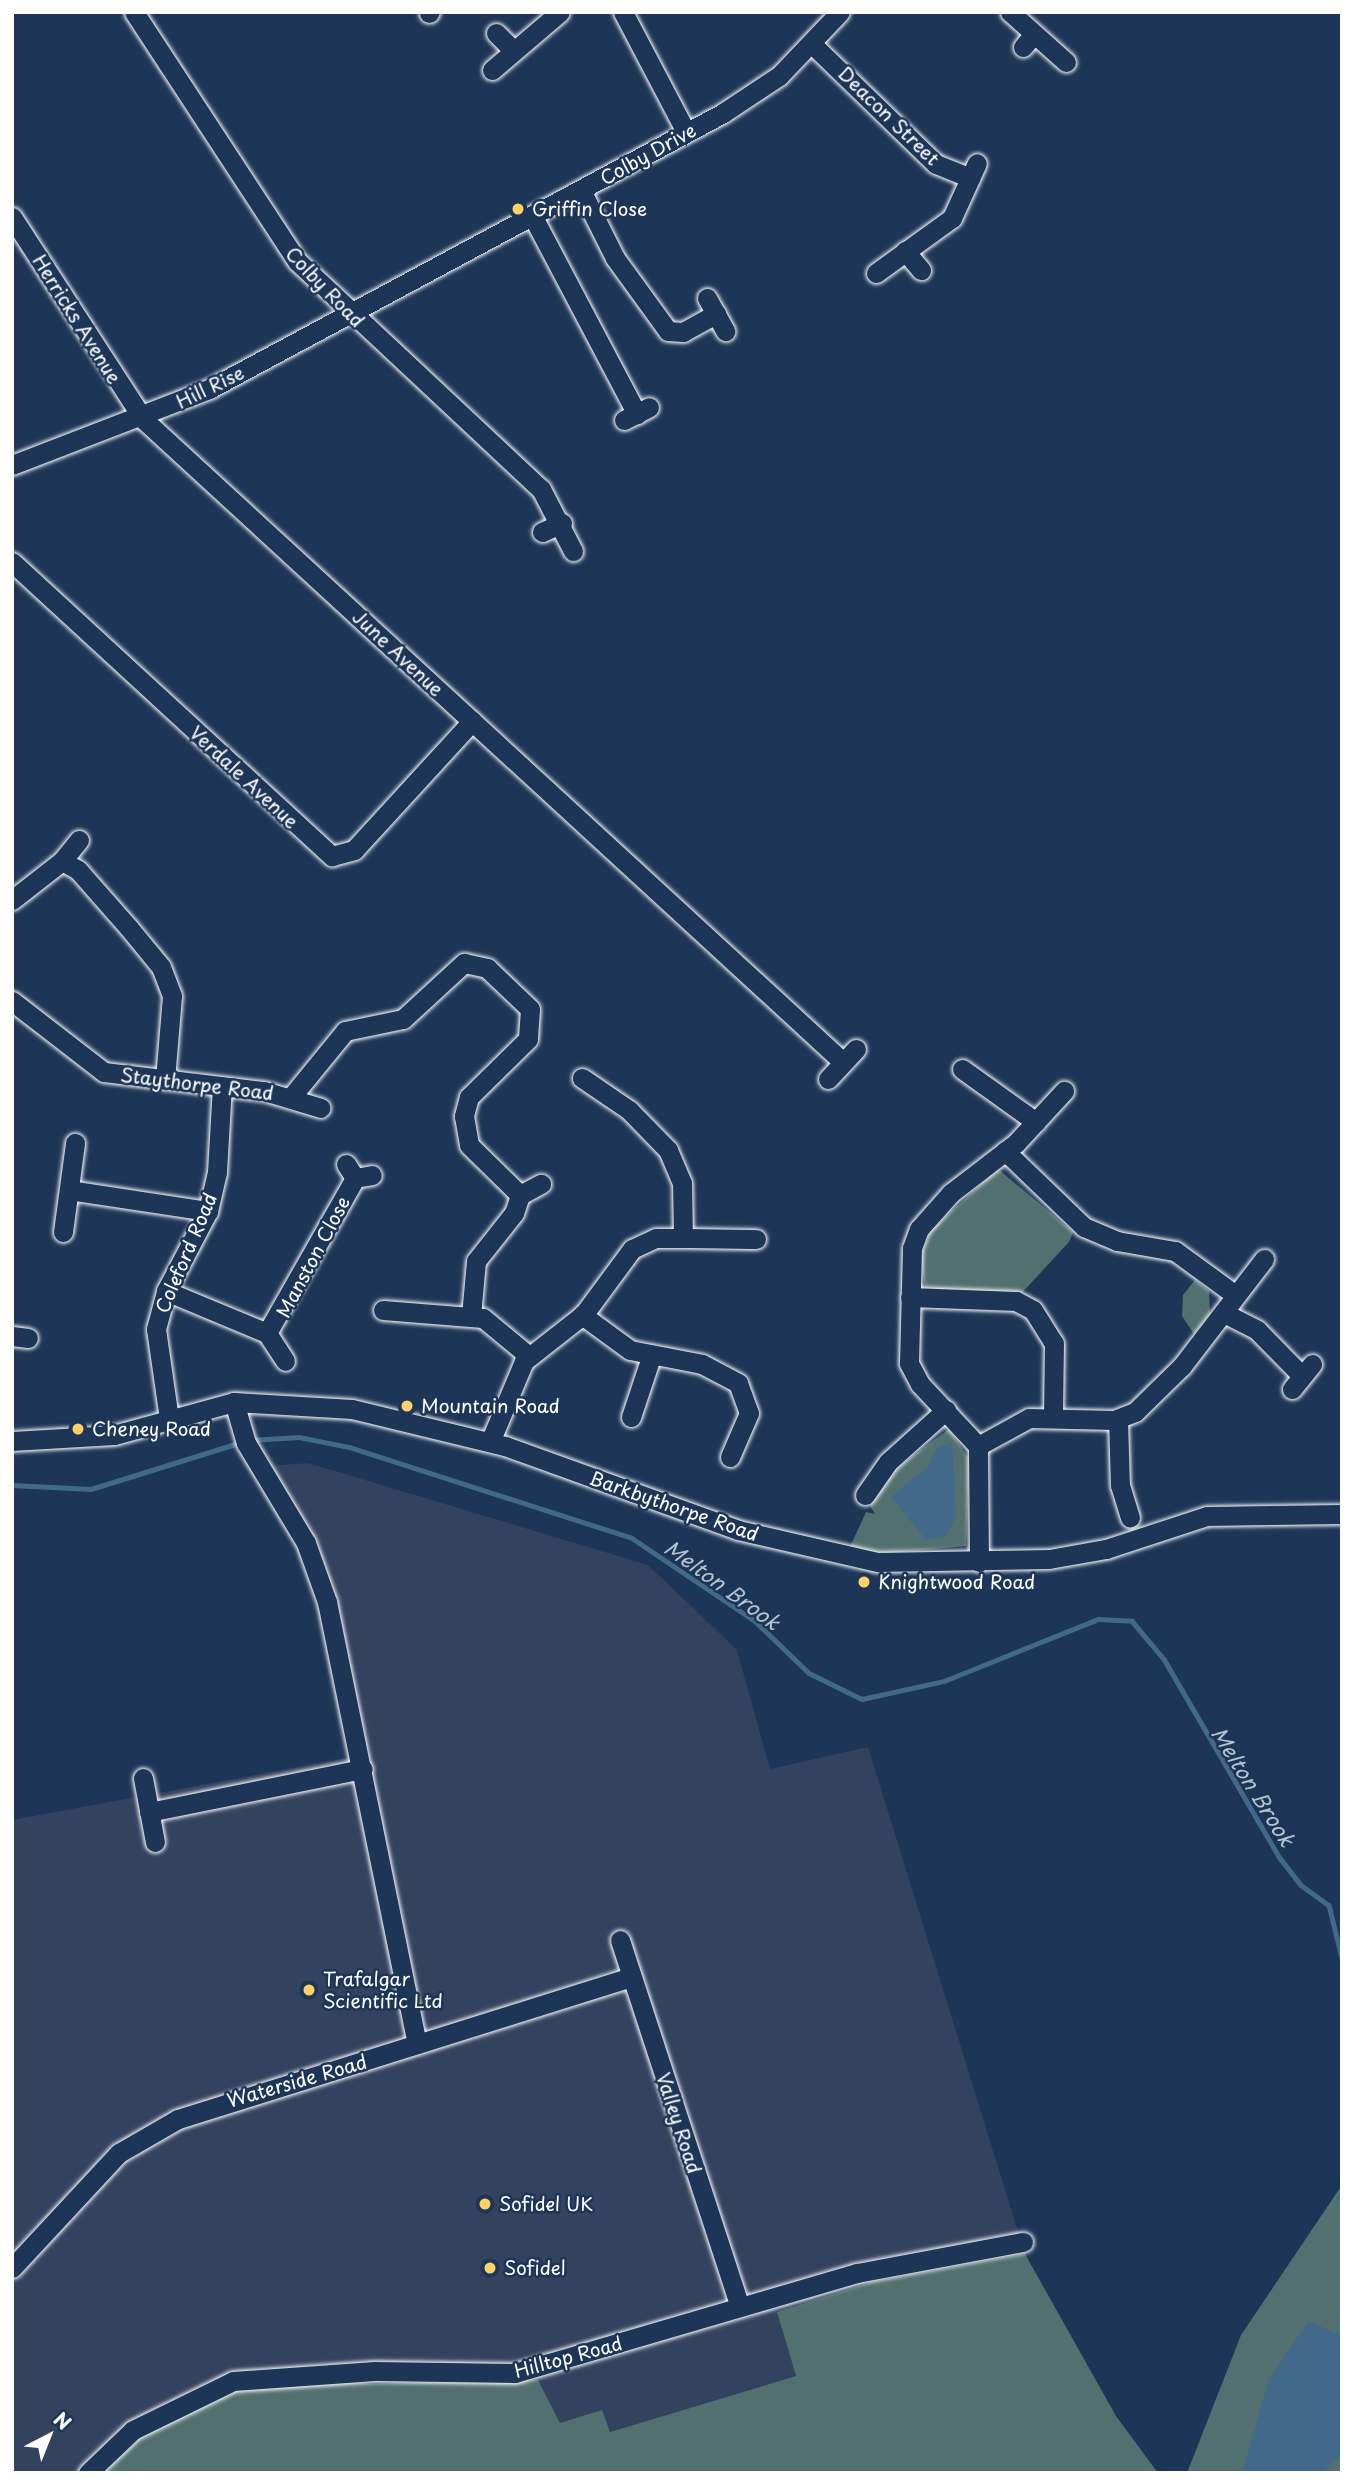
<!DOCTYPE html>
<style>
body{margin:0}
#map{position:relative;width:1354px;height:2485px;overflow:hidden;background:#1d3557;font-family:"Playpen Sans",sans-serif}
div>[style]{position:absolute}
.built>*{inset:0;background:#33425f}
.green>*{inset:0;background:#52706f}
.water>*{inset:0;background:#42698a}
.stream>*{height:4.5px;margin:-2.25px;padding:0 2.25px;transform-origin:2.25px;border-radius:2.25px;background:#42698a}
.roads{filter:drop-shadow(0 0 2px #fff) drop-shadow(0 0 2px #fff)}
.minor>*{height:19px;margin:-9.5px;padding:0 9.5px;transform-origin:9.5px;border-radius:9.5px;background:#1d3557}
.dots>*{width:19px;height:19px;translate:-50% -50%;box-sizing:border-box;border:4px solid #1d3557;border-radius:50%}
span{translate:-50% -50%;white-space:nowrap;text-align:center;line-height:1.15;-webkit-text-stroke:5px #1d3557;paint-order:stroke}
.street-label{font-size:19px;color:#fff}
.poi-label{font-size:19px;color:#fff}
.left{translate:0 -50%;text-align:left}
.water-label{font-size:21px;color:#b3c3d0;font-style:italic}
.frame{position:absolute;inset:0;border:14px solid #fff;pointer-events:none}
.north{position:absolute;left:14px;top:2401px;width:70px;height:70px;-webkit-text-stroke:5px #1d3557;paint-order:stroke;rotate:42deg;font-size:19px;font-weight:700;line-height:28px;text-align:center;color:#fff}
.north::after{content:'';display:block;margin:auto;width:24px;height:32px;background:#fff;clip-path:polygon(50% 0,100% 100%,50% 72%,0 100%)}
</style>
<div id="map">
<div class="built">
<div style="clip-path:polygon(308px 1463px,648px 1565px,737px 1650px,770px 1769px,868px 1747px,1025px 2254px,872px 2282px,777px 2312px,796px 2376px,610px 2432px,602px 2411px,560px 2423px,538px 2380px,321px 2386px,89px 2473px,12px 2473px,12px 1820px,369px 1754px,317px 1544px,269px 1466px)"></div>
</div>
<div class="green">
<div style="clip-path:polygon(998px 1169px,1073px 1232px,1069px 1242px,1019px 1296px,925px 1288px,921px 1257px,931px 1230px)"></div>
<div style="clip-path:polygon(1195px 1280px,1209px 1291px,1210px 1314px,1194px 1334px,1182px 1316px,1183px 1295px)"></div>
<div style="clip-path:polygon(949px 1429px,969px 1459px,966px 1546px,888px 1553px,849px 1549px,866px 1512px,875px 1514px,870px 1506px,893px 1471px)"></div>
<div style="clip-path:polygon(1342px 2185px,1342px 2473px,1187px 2473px,1241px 2335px)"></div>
<div style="clip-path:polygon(1025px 2254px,1116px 2416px,1158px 2473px,89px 2473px,145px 2422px,254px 2378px,370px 2384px,538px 2380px,560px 2423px,602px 2410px,610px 2432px,796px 2376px,777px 2312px,872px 2282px)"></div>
</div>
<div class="water">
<div style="clip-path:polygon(952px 1443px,956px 1516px,947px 1535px,926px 1540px,891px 1497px,928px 1466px,938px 1447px)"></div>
<div style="clip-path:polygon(1309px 2321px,1342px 2336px,1342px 2454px,1322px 2473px,1242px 2473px,1269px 2378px)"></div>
</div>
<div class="stream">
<div style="left:251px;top:1440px;width:48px;rotate:-3.6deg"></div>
<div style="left:299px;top:1437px;width:51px;rotate:11.3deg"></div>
<div style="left:349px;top:1447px;width:297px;rotate:17.8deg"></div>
<div style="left:632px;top:1538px;width:148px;rotate:34deg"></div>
<div style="left:755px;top:1621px;width:75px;rotate:43.9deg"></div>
<div style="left:809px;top:1673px;width:59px;rotate:26.1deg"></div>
<div style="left:862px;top:1699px;width:84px;rotate:-12.4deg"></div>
<div style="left:944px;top:1681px;width:166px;rotate:-21.9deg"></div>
<div style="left:1098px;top:1619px;width:34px;rotate:3deg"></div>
<div style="left:1132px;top:1621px;width:50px;rotate:49.9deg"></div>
<div style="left:1164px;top:1659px;width:230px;rotate:59.8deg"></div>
<div style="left:1280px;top:1858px;width:34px;rotate:52deg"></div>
<div style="left:1301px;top:1885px;width:34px;rotate:36deg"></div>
<div style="left:1329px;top:1905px;width:55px;rotate:76.2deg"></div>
<div style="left:12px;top:1485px;width:79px;rotate:2.9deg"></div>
<div style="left:91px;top:1489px;width:155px;rotate:-17.3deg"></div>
</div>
<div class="roads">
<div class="minor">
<div style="left:134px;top:12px;width:298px;rotate:56.8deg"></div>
<div style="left:297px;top:261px;width:334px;rotate:43.1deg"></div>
<div style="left:541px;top:489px;width:70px;rotate:62.7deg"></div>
<div style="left:623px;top:12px;width:136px;rotate:62.3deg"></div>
<div style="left:1010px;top:12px;width:75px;rotate:41.8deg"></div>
<div style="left:429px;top:13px;width:1px;rotate:-45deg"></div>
<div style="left:496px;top:33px;width:24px;rotate:45deg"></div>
<div style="left:813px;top:45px;width:171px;rotate:44.1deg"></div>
<div style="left:936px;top:164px;width:37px;rotate:22deg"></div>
<div style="left:1023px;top:47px;width:17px;rotate:-50deg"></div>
<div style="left:492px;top:70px;width:89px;rotate:-40.5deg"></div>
<div style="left:581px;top:190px;width:76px;rotate:63.4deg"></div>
<div style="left:615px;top:258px;width:90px;rotate:54deg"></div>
<div style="left:668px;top:331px;width:15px;rotate:4deg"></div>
<div style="left:683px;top:332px;width:38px;rotate:-29deg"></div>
<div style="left:12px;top:217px;width:241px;rotate:57deg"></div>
<div style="left:143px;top:419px;width:950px;rotate:42.57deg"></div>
<div style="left:533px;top:217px;width:223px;rotate:62.2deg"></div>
<div style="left:905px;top:251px;width:25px;rotate:50deg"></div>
<div style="left:876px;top:273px;width:94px;rotate:-35.9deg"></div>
<div style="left:952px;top:218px;width:60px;rotate:-65.6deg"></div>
<div style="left:707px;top:298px;width:38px;rotate:61deg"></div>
<div style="left:624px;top:420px;width:28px;rotate:-27deg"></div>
<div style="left:12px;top:465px;width:211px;rotate:-21.1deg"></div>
<div style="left:209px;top:389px;width:583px;rotate:-28.23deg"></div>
<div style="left:723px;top:113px;width:67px;rotate:-33.5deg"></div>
<div style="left:779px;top:76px;width:88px;rotate:-46.4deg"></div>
<div style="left:542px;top:532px;width:22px;rotate:-24deg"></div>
<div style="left:12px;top:562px;width:435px;rotate:42.6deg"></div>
<div style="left:332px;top:856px;width:23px;rotate:-15deg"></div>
<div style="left:354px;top:850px;width:175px;rotate:-47.5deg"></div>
<div style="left:62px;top:861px;width:27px;rotate:-51deg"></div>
<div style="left:12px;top:900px;width:63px;rotate:-38deg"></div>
<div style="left:62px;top:861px;width:18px;rotate:29deg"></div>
<div style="left:78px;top:870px;width:77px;rotate:48.7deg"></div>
<div style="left:129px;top:928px;width:50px;rotate:50.6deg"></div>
<div style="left:161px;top:967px;width:31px;rotate:69deg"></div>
<div style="left:172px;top:996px;width:84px;rotate:94.8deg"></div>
<div style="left:12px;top:1001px;width:116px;rotate:37.7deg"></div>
<div style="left:104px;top:1072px;width:161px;rotate:6.8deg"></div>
<div style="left:264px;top:1091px;width:59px;rotate:16.6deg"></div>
<div style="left:962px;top:1069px;width:91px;rotate:35.6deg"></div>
<div style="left:828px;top:1079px;width:41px;rotate:-47deg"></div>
<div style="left:292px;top:1096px;width:84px;rotate:-50.8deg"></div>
<div style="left:345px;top:1031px;width:59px;rotate:-11.7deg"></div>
<div style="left:403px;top:1019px;width:83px;rotate:-42.6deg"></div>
<div style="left:464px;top:963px;width:24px;rotate:12deg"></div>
<div style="left:487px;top:968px;width:59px;rotate:43.6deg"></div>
<div style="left:530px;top:1009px;width:30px;rotate:94deg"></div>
<div style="left:528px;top:1039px;width:83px;rotate:135.5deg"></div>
<div style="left:469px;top:1097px;width:20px;rotate:105deg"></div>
<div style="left:464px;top:1116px;width:29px;rotate:80deg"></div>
<div style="left:469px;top:1145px;width:71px;rotate:44.4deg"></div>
<div style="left:520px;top:1195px;width:19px;rotate:108deg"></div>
<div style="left:514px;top:1213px;width:61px;rotate:128.4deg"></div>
<div style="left:476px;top:1261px;width:55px;rotate:95.2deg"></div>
<div style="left:1005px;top:1151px;width:110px;rotate:43.9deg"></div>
<div style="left:1084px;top:1227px;width:36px;rotate:23deg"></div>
<div style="left:1117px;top:1241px;width:59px;rotate:9.8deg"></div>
<div style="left:1175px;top:1251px;width:73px;rotate:36.1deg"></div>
<div style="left:346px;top:1164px;width:17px;rotate:57deg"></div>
<div style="left:355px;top:1178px;width:17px;rotate:-10deg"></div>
<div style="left:69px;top:1190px;width:141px;rotate:8.6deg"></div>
<div style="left:520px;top:1195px;width:24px;rotate:-28deg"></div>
<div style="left:63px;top:1232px;width:90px;rotate:-82.3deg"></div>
<div style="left:683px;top:1238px;width:73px;rotate:0.8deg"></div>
<div style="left:166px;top:1291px;width:109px;rotate:22.6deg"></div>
<div style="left:267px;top:1333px;width:33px;rotate:57deg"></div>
<div style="left:910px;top:1297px;width:106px;rotate:2.2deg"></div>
<div style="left:1016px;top:1301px;width:19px;rotate:28deg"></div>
<div style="left:1033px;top:1310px;width:39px;rotate:58deg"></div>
<div style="left:1054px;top:1343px;width:75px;rotate:90.8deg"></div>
<div style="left:383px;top:1310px;width:100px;rotate:4.6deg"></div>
<div style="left:483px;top:1318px;width:60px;rotate:39.6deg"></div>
<div style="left:1224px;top:1313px;width:37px;rotate:27deg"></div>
<div style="left:1257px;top:1330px;width:64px;rotate:45.6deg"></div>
<div style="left:582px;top:1315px;width:59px;rotate:36.1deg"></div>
<div style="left:630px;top:1350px;width:73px;rotate:11deg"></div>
<div style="left:702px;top:1364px;width:41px;rotate:27.8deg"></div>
<div style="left:738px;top:1383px;width:32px;rotate:70deg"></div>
<div style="left:749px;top:1413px;width:48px;rotate:113.4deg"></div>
<div style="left:267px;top:1333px;width:178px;rotate:-60.4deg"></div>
<div style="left:12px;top:1336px;width:16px;rotate:7deg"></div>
<div style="left:1292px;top:1389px;width:32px;rotate:-51deg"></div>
<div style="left:234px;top:1402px;width:43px;rotate:73.7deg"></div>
<div style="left:246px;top:1443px;width:117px;rotate:59deg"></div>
<div style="left:306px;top:1543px;width:63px;rotate:70.4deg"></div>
<div style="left:327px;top:1602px;width:451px;rotate:78.5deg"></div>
<div style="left:631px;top:1417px;width:63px;rotate:-71.6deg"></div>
<div style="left:169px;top:1419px;width:91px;rotate:-98.2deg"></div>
<div style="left:156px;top:1329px;width:39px;rotate:-75deg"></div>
<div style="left:166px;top:1291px;width:90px;rotate:-62.3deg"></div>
<div style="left:208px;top:1211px;width:40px;rotate:-77deg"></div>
<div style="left:217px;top:1172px;width:86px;rotate:-86.7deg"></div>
<div style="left:1118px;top:1419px;width:66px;rotate:88.3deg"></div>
<div style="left:1120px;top:1485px;width:34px;rotate:73deg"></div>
<div style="left:12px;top:1441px;width:102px;rotate:-3.4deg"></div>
<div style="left:114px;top:1435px;width:124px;rotate:-15.4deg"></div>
<div style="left:234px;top:1402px;width:118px;rotate:3.4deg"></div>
<div style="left:352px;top:1409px;width:157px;rotate:13.6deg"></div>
<div style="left:505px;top:1446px;width:248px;rotate:19.8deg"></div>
<div style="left:738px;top:1530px;width:144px;rotate:12.9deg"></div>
<div style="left:878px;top:1562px;width:171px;rotate:-1deg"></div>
<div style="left:1049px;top:1559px;width:58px;rotate:-10deg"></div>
<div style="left:1106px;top:1549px;width:106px;rotate:-18.1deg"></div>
<div style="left:1207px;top:1516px;width:135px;rotate:-0.8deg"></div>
<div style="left:490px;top:1442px;width:88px;rotate:-67.2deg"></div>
<div style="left:524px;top:1361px;width:76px;rotate:-38.1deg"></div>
<div style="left:584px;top:1314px;width:81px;rotate:-53.6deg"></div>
<div style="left:632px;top:1249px;width:26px;rotate:-25deg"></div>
<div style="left:656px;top:1238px;width:27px"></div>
<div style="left:683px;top:1238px;width:55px;rotate:-91deg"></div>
<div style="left:682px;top:1183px;width:36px;rotate:-113deg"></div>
<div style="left:668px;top:1150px;width:56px;rotate:-134.3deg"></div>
<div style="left:629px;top:1110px;width:57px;rotate:-145.8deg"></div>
<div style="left:978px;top:1446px;width:58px;rotate:-28.8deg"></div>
<div style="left:1029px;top:1418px;width:85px;rotate:1.3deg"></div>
<div style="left:1114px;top:1420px;width:22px;rotate:-21deg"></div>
<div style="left:1135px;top:1412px;width:66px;rotate:-44.4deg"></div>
<div style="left:1182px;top:1366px;width:135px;rotate:-52.5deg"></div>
<div style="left:865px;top:1495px;width:40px;rotate:-55.1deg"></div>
<div style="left:888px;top:1462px;width:78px;rotate:-41.9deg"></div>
<div style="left:979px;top:1562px;width:116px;rotate:-90.5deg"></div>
<div style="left:978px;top:1446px;width:85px;rotate:-133.1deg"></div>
<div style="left:920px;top:1384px;width:24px;rotate:-118deg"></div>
<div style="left:909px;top:1363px;width:115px;rotate:-88.5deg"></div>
<div style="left:912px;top:1248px;width:20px;rotate:-70deg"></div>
<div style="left:919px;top:1229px;width:48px;rotate:-48.4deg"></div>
<div style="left:951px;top:1193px;width:82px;rotate:-37.6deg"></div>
<div style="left:1016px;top:1143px;width:71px;rotate:-47.3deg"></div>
<div style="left:143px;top:1778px;width:65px;rotate:79.4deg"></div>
<div style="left:149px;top:1812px;width:218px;rotate:-11.4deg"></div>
<div style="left:620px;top:1940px;width:384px;rotate:71.9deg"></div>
<div style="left:12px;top:2268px;width:157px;rotate:-47.1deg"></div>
<div style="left:119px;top:2153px;width:68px;rotate:-30deg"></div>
<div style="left:178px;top:2119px;width:475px;rotate:-17.4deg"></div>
<div style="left:88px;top:2473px;width:62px;rotate:-43.7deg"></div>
<div style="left:133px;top:2430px;width:111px;rotate:-26.1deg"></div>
<div style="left:233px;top:2381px;width:142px;rotate:-4deg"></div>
<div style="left:375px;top:2371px;width:140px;rotate:0.8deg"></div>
<div style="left:515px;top:2373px;width:356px;rotate:-16.3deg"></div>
<div style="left:857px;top:2273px;width:169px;rotate:-10.6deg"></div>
</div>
</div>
<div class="dots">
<div style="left:518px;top:209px;background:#ffd166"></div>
<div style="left:407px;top:1406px;background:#ffd166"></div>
<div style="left:78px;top:1429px;background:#ffd166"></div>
<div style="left:864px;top:1582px;background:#ffd166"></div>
<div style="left:309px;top:1990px;background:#ffd166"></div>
<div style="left:485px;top:2204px;background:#ffd166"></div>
<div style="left:490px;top:2268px;background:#ffd166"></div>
</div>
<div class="street-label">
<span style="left:889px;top:116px;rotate:44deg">Deacon Street</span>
<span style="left:648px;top:154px;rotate:-29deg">Colby Drive</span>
<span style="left:325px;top:287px;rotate:46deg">Colby Road</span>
<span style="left:77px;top:319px;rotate:58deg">Herricks Avenue</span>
<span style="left:210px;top:387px;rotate:-26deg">Hill Rise</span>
<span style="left:398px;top:653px;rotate:43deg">June Avenue</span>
<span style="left:244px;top:777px;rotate:43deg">Verdale Avenue</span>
<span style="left:197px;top:1084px;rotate:7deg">Staythorpe Road</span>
<span style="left:186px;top:1253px;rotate:-67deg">Coleford Road</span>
<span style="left:313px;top:1257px;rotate:-62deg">Manston Close</span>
<span style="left:674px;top:1506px;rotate:19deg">Barkbythorpe Road</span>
<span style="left:297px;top:2081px;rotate:-16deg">Waterside Road</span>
<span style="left:679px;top:2123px;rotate:72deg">Valley Road</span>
<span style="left:568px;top:2357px;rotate:-15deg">Hilltop Road</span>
</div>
<div class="poi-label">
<span class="left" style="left:532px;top:209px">Griffin Close</span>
<span class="left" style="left:421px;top:1406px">Mountain Road</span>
<span class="left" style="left:92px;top:1429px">Cheney Road</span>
<span class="left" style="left:878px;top:1582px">Knightwood Road</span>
<span class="left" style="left:323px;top:1990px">Trafalgar<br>Scientific Ltd</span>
<span class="left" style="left:499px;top:2204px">Sofidel UK</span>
<span class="left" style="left:504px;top:2268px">Sofidel</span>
</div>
<div class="water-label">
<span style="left:723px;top:1584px;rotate:36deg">Melton Brook</span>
<span style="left:1254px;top:1786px;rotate:58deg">Melton Brook</span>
</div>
<div class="frame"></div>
<div class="north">N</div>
</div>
